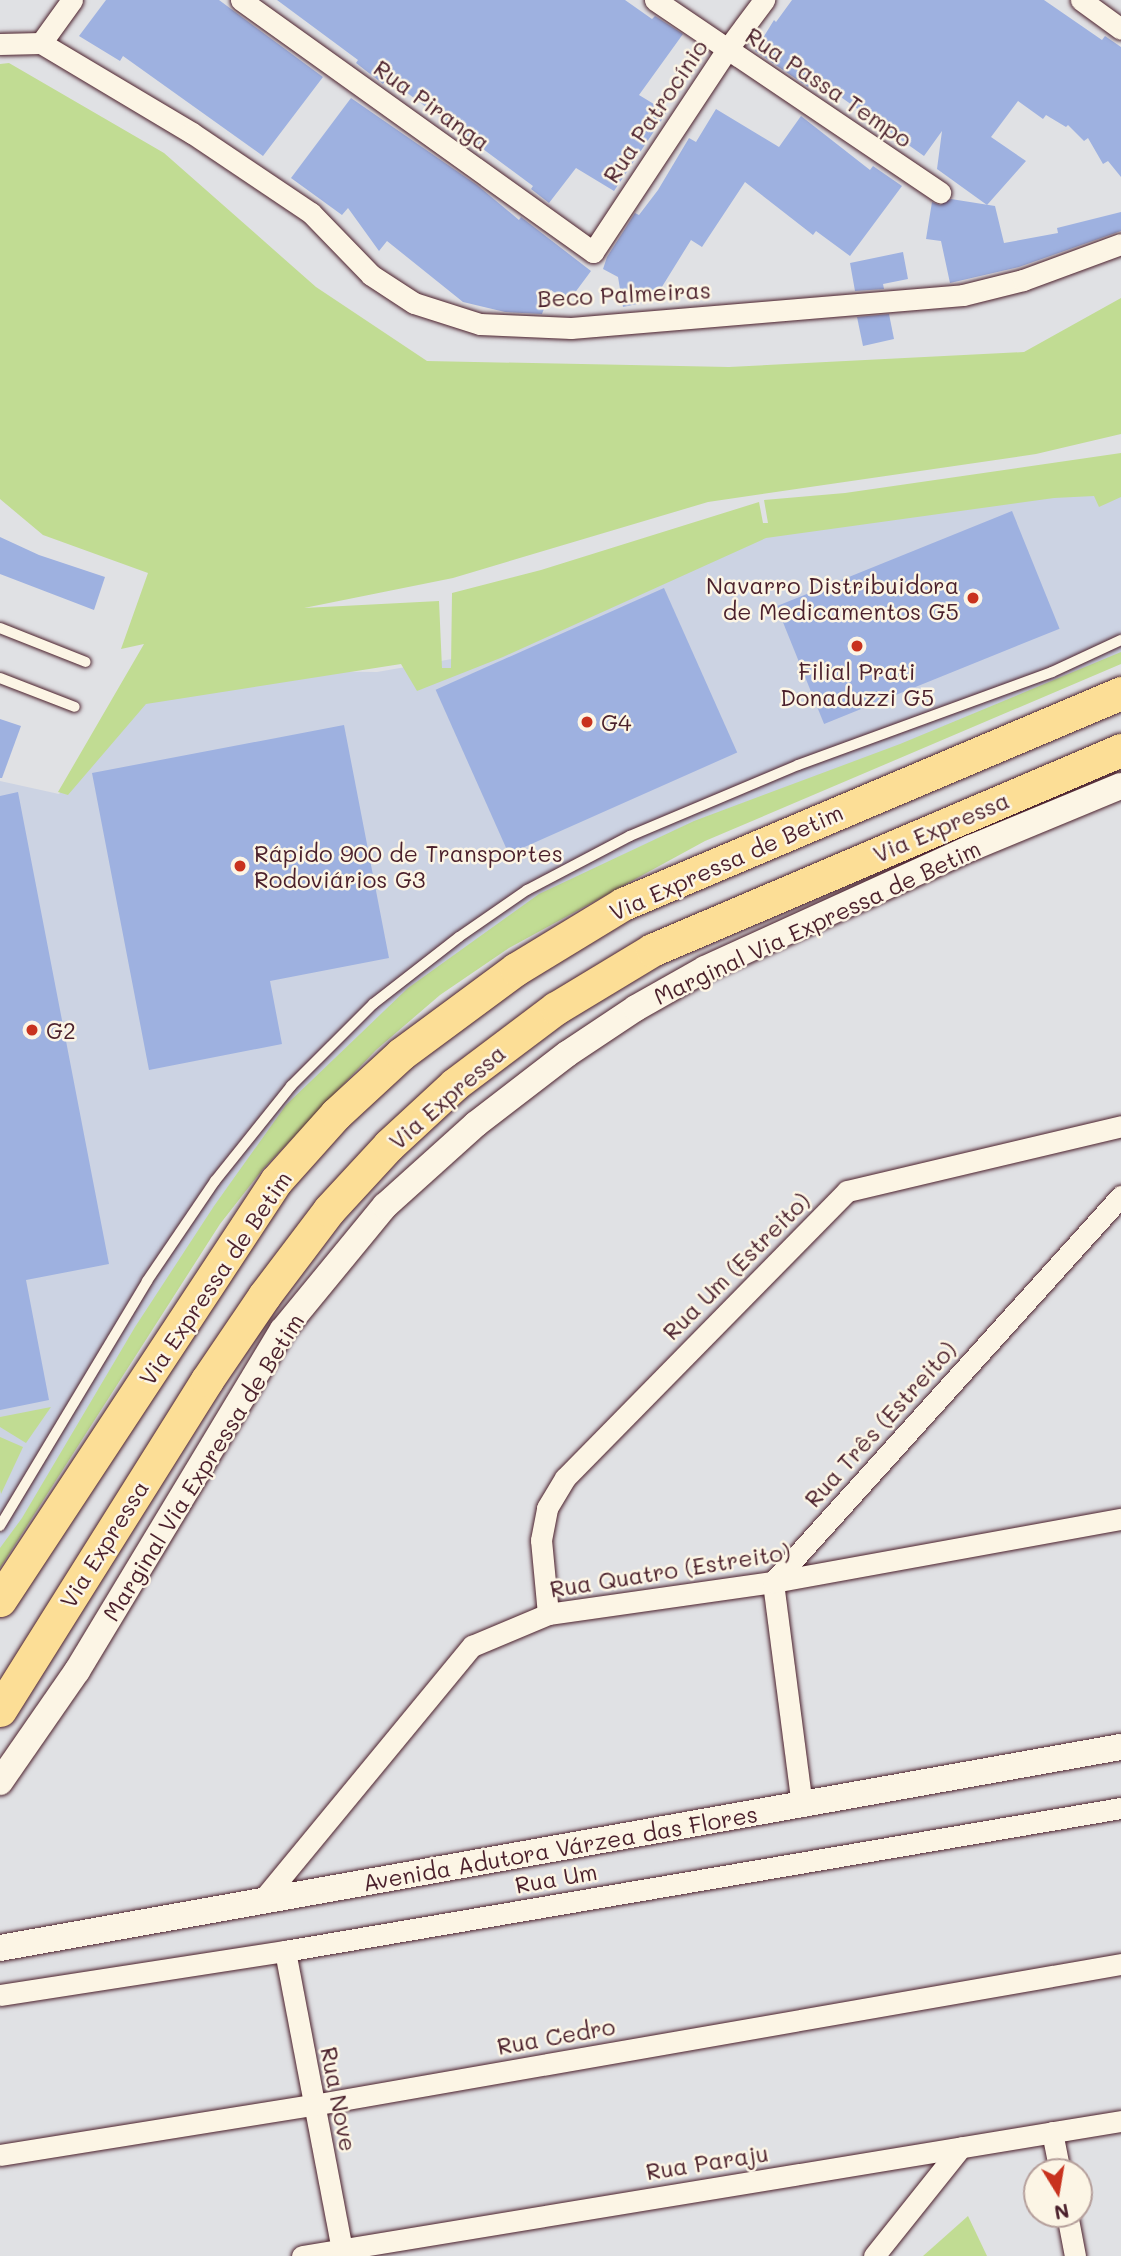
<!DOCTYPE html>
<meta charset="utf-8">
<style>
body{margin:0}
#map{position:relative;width:1121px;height:2256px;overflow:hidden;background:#e0e1e4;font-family:Mali,sans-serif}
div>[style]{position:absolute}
.built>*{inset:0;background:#ccd3e3}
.green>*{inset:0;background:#c1dc93}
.building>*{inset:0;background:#9eb1e0;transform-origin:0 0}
.roads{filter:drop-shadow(0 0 2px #4a1f2b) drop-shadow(0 0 2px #4a1f2b)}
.service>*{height:10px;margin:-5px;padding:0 5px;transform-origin:5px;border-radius:5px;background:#fcf5e5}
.minor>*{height:21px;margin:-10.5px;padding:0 10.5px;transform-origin:10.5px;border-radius:10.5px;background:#fcf5e5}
.tertiary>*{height:26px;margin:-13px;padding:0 13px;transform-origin:13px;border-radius:13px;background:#fcf5e5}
.trunk>*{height:33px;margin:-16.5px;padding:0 16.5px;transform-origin:16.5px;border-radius:16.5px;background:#fcde96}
.dots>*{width:19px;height:19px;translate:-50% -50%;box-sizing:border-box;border:4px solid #fcf5e5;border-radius:50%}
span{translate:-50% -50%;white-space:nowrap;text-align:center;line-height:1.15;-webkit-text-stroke:5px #fcf5e5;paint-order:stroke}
.street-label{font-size:23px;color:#4a1f2b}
.poi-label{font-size:23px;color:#4a1f2b}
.right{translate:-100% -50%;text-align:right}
.left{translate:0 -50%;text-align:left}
.north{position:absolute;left:1023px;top:2158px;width:70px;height:70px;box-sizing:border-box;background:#fcf5e5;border:2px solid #b59f9b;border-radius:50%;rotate:169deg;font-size:19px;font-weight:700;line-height:28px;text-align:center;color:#4a1f2b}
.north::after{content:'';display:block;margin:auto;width:24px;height:32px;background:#c8321e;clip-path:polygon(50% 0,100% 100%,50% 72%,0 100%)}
</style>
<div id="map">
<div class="built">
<div style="clip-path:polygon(1121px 472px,1121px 660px,710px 833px,510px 938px,378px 1038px,243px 1184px,0 1556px,0 781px,59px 794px,159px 670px,377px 672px,492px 652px,761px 527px)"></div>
</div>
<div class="green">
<div style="clip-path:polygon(9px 63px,164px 153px,316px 287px,427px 361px,729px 367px,1024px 352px,1121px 298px,1121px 434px,1036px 454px,708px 502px,453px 578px,304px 608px,439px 601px,442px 668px,451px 668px,452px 593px,541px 570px,759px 502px,763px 523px,768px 523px,764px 500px,845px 493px,1121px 453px,1121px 497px,1099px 507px,1094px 496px,1054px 498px,766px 538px,503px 657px,417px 691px,401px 664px,146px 704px,68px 795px,58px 792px,144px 644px,121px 649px,148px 573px,43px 535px,0 499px,0 64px)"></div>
<div style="clip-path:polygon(1121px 652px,1121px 664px,705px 841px,509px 948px,440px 995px,376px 1050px,263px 1169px,220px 1224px,0 1568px,0 1548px,22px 1518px,135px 1327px,214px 1206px,286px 1105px,408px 988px,539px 894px,694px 821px,900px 744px)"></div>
<div style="clip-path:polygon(51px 1407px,26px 1443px,0 1427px,0 1417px)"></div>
<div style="clip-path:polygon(0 1437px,23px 1447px,1px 1494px,0 1489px)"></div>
<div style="clip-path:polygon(968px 2216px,987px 2256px,923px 2256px)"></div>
</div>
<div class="building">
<div style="clip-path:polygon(106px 0,219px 0,323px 77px,263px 156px,123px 56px,120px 61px,79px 36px)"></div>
<div style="clip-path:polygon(277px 0,625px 0,652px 19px,655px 16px,683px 34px,639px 95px,667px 112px,614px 191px,576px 168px,549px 203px,531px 189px,533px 186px,387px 78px,383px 84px,356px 63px,358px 60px)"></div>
<div style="clip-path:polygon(792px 0,1044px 0,1102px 40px,1105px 36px,1121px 47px,1121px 177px,1108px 161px,1103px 164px,1088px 138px,1084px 141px,1068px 125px,1066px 127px,1046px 115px,1043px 119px,1018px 101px,991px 137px,1026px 161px,987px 205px,937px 169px,942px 131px,924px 156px,814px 78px,808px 87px,755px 51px,774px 20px,776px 22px)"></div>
<div style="clip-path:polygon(351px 98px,477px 185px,519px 220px,521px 217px,591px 271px,568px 302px,551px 290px,542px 314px,505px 312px,463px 302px,387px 241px,379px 251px,348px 208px,342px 215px,291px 178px)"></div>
<div style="clip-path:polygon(716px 109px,779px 147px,801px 116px,870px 170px,873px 166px,902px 186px,850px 256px,816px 231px,813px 235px,745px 182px,702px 247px,691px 240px,660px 290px,661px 299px,623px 307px,618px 277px,603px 269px,607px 257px,635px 213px,639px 215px,658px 190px,689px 138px,696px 142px)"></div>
<div style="clip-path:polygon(951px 199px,995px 206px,1004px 243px,1058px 233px,1057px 228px,1121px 212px,1121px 231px,1019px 267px,950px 283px,941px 241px,926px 239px,932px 202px,940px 205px)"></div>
<div style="clip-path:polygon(903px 252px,908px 279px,883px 284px,884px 289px,855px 291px,850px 263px)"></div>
<div style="clip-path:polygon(889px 314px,894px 339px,863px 346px,857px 317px)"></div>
<div style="left:1012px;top:511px;width:127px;height:254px;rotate:68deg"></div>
<div style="clip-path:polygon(0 537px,39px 555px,105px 577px,94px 610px,0 574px)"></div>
<div style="left:664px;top:588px;width:180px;height:250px;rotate:66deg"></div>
<div style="clip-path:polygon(0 719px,21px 726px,2px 778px,0 778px)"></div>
<div style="clip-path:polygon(344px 725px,389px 958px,270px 981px,282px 1044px,149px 1070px,92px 773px)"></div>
<div style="clip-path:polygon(18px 792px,109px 1264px,26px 1280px,49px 1400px,0 1410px,0 796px)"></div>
</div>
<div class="roads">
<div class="service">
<div style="left:0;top:628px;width:92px;rotate:21.6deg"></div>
<div style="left:0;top:678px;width:80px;rotate:21.1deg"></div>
<div style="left:0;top:1526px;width:286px;rotate:-59deg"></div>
<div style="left:147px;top:1281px;width:121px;rotate:-55.8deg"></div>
<div style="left:215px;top:1181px;width:122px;rotate:-51.3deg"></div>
<div style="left:291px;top:1086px;width:116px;rotate:-45deg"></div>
<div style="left:373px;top:1004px;width:109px;rotate:-37.9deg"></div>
<div style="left:459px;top:937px;width:83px;rotate:-34.7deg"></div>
<div style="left:527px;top:890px;width:116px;rotate:-27.7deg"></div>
<div style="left:630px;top:836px;width:182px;rotate:-22.9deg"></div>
<div style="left:798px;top:765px;width:270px;rotate:-20.1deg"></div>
<div style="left:1052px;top:672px;width:76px;rotate:-24.9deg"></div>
</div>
<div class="minor">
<div style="left:241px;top:0;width:433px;rotate:35.6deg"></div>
<div style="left:593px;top:252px;width:241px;rotate:-56.5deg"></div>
<div style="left:726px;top:51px;width:64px;rotate:-53.3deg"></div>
<div style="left:655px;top:0;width:344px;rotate:34deg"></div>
<div style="left:1081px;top:0;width:49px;rotate:35.9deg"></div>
<div style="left:41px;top:43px;width:176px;rotate:30.8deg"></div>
<div style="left:192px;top:133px;width:143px;rotate:33.9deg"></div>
<div style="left:311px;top:213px;width:86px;rotate:45.9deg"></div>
<div style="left:371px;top:275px;width:51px;rotate:33.1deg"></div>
<div style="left:414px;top:303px;width:69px;rotate:17.7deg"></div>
<div style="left:480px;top:324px;width:91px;rotate:2.5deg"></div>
<div style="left:571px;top:328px;width:393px;rotate:-4.8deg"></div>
<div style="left:963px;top:295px;width:62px;rotate:-14deg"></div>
<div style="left:1023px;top:280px;width:104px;rotate:-20.2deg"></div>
<div style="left:41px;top:43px;width:53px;rotate:-54.2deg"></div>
<div style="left:0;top:44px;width:41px;rotate:-1.4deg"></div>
<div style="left:548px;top:1614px;width:74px;rotate:-95.4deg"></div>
<div style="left:541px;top:1540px;width:33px;rotate:-79deg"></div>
<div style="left:547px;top:1508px;width:35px;rotate:-59deg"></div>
<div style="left:565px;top:1478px;width:402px;rotate:-45.5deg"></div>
<div style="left:847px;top:1191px;width:282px;rotate:-13.3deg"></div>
<div style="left:802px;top:1806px;width:226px;rotate:-97.4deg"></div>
<div style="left:773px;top:1582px;width:520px;rotate:-47.96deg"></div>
<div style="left:264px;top:1898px;width:327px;rotate:-50.5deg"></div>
<div style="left:472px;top:1646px;width:82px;rotate:-22.8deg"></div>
<div style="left:548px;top:1614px;width:227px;rotate:-8.1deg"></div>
<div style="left:773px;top:1582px;width:354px;rotate:-10.3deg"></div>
<div style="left:285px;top:1951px;width:310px;rotate:79.2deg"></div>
<div style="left:0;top:1995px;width:288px;rotate:-8.8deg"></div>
<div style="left:285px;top:1951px;width:848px;rotate:-9.71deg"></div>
<div style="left:1052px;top:2132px;width:41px;rotate:78.7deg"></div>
<div style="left:0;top:2155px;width:317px;rotate:-9.1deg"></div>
<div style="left:313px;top:2105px;width:820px;rotate:-9.9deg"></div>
<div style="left:1067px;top:2214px;width:43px;rotate:79.2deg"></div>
<div style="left:302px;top:2256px;width:830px;rotate:-9.36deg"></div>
<div style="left:874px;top:2256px;width:139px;rotate:-51.4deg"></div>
</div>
<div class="tertiary">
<div style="left:0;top:1782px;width:135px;rotate:-55.3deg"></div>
<div style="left:77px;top:1671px;width:398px;rotate:-58.9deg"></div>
<div style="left:283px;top:1330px;width:161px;rotate:-50.6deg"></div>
<div style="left:385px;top:1206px;width:122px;rotate:-42deg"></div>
<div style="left:476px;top:1124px;width:115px;rotate:-37.6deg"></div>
<div style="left:567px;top:1054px;width:83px;rotate:-33.7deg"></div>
<div style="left:636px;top:1008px;width:79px;rotate:-29.5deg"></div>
<div style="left:705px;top:969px;width:292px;rotate:-24.5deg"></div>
<div style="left:971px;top:848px;width:162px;rotate:-22.5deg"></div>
<div style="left:0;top:1948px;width:1139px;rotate:-10.17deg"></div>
</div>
<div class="trunk">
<div style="left:0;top:1600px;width:502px;rotate:-56.63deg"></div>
<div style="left:276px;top:1181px;width:90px;rotate:-48.2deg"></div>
<div style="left:336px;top:1114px;width:88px;rotate:-42.7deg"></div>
<div style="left:401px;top:1054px;width:143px;rotate:-36.5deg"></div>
<div style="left:516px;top:969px;width:125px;rotate:-31.3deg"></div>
<div style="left:623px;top:904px;width:541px;rotate:-22.96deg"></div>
<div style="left:0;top:1710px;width:390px;rotate:-57.9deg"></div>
<div style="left:207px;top:1380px;width:102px;rotate:-55.8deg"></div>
<div style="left:264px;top:1296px;width:108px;rotate:-52.9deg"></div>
<div style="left:329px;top:1210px;width:88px;rotate:-47.3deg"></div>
<div style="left:389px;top:1145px;width:90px;rotate:-42.7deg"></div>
<div style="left:455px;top:1084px;width:126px;rotate:-37deg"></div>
<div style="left:556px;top:1008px;width:112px;rotate:-31.1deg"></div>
<div style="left:652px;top:950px;width:510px;rotate:-23.1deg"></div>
</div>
</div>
<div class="dots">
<div style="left:973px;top:598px;background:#c8321e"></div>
<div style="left:857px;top:646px;background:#c8321e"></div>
<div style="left:587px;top:722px;background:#c8321e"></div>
<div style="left:240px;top:866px;background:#c8321e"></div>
<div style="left:32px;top:1030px;background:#c8321e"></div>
</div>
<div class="street-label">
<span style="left:829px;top:87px;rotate:34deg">Rua Passa Tempo</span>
<span style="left:432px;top:105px;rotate:36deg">Rua Piranga</span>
<span style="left:655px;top:111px;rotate:-56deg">Rua Patrocínio</span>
<span style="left:624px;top:294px;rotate:-3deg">Beco Palmeiras</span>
<span style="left:941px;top:827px;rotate:-23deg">Via Expressa</span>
<span style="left:726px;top:862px;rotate:-24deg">Via Expressa de Betim</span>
<span style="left:817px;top:922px;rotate:-25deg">Marginal Via Expressa de Betim</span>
<span style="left:447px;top:1097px;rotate:-41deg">Via Expressa</span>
<span style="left:736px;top:1266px;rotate:-45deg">Rua Um (Estreito)</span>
<span style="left:215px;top:1278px;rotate:-56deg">Via Expressa de Betim</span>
<span style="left:880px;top:1424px;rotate:-48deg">Rua Três (Estreito)</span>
<span style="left:203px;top:1467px;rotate:-58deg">Marginal Via Expressa de Betim</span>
<span style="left:104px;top:1544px;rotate:-58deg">Via Expressa</span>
<span style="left:670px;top:1570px;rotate:-9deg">Rua Quatro (Estreito)</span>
<span style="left:560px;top:1848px;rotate:-10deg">Avenida Adutora Várzea das Flores</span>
<span style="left:556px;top:1878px;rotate:-10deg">Rua Um</span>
<span style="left:556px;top:2036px;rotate:-10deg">Rua Cedro</span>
<span style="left:339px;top:2099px;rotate:79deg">Rua Nove</span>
<span style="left:707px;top:2162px;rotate:-9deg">Rua Paraju</span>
</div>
<div class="poi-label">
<span class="right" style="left:959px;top:598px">Navarro Distribuidora<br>de Medicamentos G5</span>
<span style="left:857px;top:684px">Filial Prati<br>Donaduzzi G5</span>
<span class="left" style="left:601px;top:722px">G4</span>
<span class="left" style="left:254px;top:866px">Rápido 900 de Transportes<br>Rodoviários G3</span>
<span class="left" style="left:46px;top:1030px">G2</span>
</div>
<div class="north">N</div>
</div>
